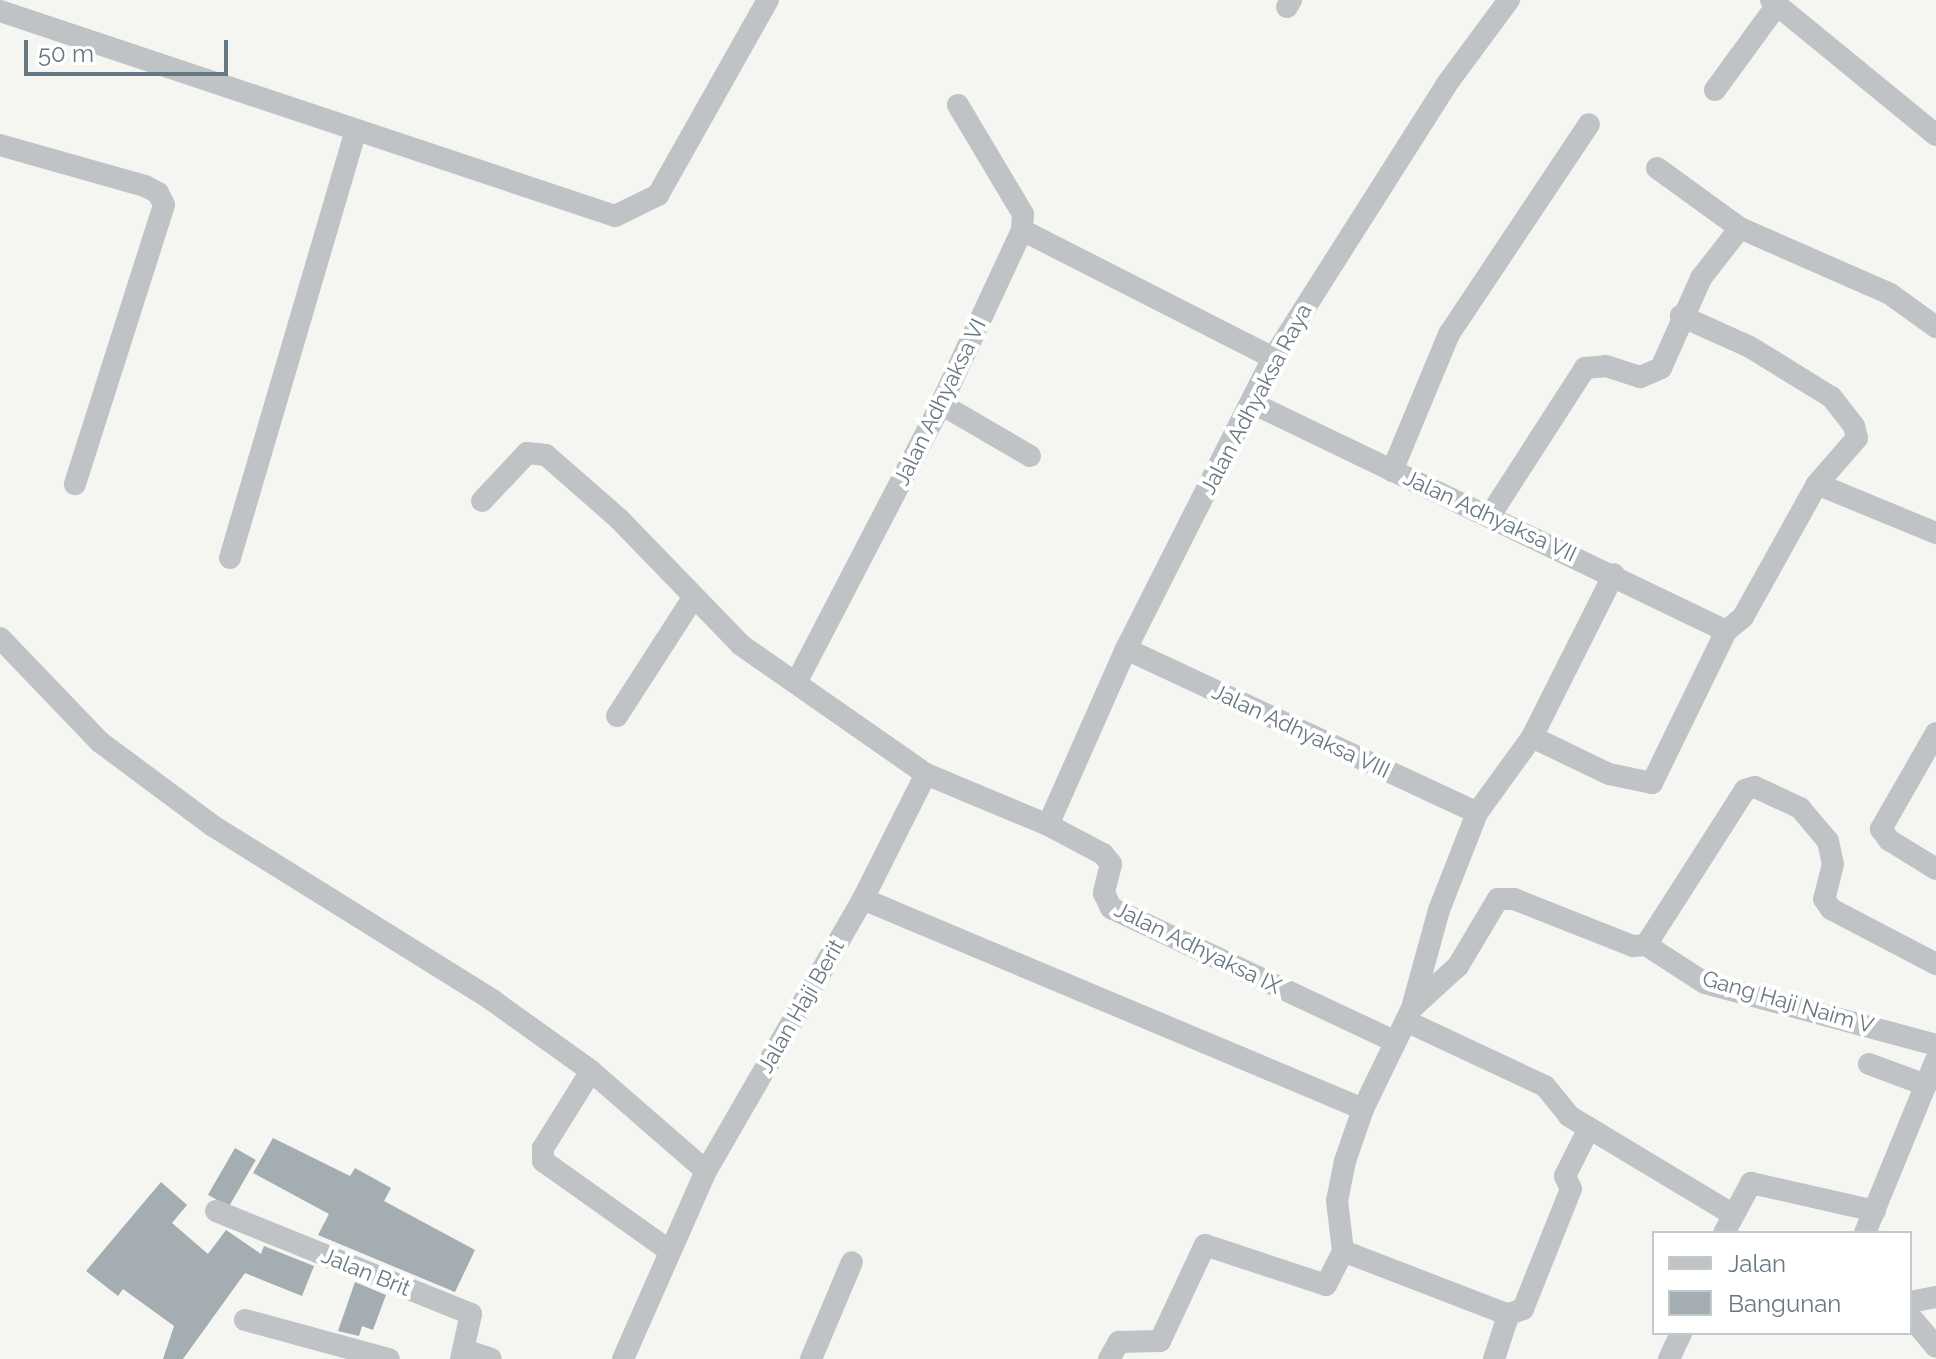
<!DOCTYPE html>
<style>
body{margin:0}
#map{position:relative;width:1936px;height:1359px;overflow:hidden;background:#f5f5f2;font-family:Raleway,sans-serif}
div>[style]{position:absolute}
.building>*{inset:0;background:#a4adb1;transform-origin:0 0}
.minor>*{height:22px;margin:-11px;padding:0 11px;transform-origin:11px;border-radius:11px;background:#bfc3c6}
span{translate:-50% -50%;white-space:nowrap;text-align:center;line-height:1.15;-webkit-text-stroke:8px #fff;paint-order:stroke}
.street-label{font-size:22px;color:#667881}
.legend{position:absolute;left:1652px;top:1231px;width:260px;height:104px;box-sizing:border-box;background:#fff;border:2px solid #c2c9cd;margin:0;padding:10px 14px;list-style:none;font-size:24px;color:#667881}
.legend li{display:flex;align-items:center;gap:16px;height:40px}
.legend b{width:40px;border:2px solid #c2c9cd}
.scale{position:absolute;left:24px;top:40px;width:204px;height:36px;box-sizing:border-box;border:4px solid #667881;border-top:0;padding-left:10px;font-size:24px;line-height:28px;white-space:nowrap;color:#667881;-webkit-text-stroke:6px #fff;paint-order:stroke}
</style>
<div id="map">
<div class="building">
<div style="clip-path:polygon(273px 1138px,350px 1176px,355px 1168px,391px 1188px,384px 1201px,475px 1250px,455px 1292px,318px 1235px,329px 1214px,253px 1173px)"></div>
<div style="left:235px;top:1148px;width:24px;height:54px;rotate:30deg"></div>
<div style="clip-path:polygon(161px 1182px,187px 1205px,172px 1223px,208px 1254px,226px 1230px,261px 1254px,264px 1246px,314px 1266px,302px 1296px,245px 1273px,183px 1359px,163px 1359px,174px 1326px,123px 1289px,118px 1296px,86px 1271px)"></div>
<div style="clip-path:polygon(355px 1282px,386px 1295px,373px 1330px,362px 1326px,359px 1336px,338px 1331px)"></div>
</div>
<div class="minor">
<div style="left:1771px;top:0;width:213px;rotate:39.3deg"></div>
<div style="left:1287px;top:7px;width:8px;rotate:-60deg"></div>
<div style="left:0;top:11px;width:648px;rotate:18.43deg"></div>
<div style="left:615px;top:216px;width:48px;rotate:-26deg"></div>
<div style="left:658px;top:195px;width:224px;rotate:-60.6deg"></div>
<div style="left:1715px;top:90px;width:105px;rotate:-53.9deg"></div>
<div style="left:958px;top:105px;width:127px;rotate:59.2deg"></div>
<div style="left:1023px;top:214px;width:16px;rotate:94deg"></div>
<div style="left:0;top:145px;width:151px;rotate:15.8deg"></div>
<div style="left:145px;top:186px;width:15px;rotate:28deg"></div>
<div style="left:158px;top:193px;width:13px;rotate:63deg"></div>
<div style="left:164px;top:205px;width:293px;rotate:107.7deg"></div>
<div style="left:1657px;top:168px;width:102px;rotate:35.9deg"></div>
<div style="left:1740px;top:228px;width:164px;rotate:23.7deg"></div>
<div style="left:1890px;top:294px;width:57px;rotate:35.7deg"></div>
<div style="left:1252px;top:403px;width:526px;rotate:25.69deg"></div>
<div style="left:941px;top:404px;width:103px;rotate:30.3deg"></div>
<div style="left:1392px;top:471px;width:148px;rotate:-67.4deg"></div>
<div style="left:1449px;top:334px;width:252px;rotate:-56.3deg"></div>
<div style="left:1817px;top:484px;width:129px;rotate:22.4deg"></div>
<div style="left:482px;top:501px;width:66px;rotate:-46.8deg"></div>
<div style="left:527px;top:453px;width:19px;rotate:6deg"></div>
<div style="left:546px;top:455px;width:97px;rotate:41.2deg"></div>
<div style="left:619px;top:519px;width:175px;rotate:45.9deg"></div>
<div style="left:741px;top:645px;width:226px;rotate:34.9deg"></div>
<div style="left:926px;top:774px;width:132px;rotate:22.7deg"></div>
<div style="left:1048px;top:825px;width:62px;rotate:27.8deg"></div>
<div style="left:1103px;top:854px;width:13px;rotate:51deg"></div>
<div style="left:1111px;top:864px;width:30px;rotate:104deg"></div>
<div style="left:1104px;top:893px;width:17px;rotate:65deg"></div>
<div style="left:1111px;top:908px;width:313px;rotate:25.2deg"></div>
<div style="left:1491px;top:514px;width:174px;rotate:-57.2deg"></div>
<div style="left:1585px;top:368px;width:21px;rotate:-5deg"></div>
<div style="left:1606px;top:366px;width:36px;rotate:18deg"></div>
<div style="left:1640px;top:377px;width:23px;rotate:-23deg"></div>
<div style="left:1661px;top:368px;width:98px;rotate:-66deg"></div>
<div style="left:1701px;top:278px;width:63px;rotate:-52deg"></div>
<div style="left:230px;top:558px;width:442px;rotate:-73.6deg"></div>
<div style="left:0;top:638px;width:144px;rotate:46.1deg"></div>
<div style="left:100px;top:742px;width:141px;rotate:36.6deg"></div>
<div style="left:213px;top:826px;width:329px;rotate:31.9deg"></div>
<div style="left:492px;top:1000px;width:122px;rotate:35.6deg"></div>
<div style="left:591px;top:1071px;width:152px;rotate:41deg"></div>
<div style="left:1126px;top:649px;width:387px;rotate:25deg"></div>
<div style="left:796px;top:683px;width:314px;rotate:-62.5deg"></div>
<div style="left:941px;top:404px;width:192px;rotate:-65deg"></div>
<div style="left:1022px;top:230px;width:282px;rotate:27deg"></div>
<div style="left:617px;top:716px;width:140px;rotate:-57.2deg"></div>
<div style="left:1936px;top:733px;width:111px;rotate:119.8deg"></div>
<div style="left:1881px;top:829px;width:14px;rotate:54deg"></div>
<div style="left:1889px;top:840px;width:55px;rotate:31.7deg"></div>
<div style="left:1532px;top:737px;width:85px;rotate:25.7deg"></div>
<div style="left:1609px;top:774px;width:44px;rotate:11.8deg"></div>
<div style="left:1652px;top:783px;width:169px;rotate:-64deg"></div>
<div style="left:1726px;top:631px;width:22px;rotate:-39deg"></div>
<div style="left:1743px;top:617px;width:152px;rotate:-60.9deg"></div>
<div style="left:1817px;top:484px;width:61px;rotate:-49deg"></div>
<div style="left:1857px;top:438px;width:12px;rotate:-104deg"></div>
<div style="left:1854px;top:426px;width:37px;rotate:-128deg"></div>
<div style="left:1831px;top:397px;width:95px;rotate:-148.3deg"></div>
<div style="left:1750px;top:347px;width:76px;rotate:-155.8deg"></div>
<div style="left:1048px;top:825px;width:193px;rotate:-66.1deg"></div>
<div style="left:1126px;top:649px;width:326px;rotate:-63.2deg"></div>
<div style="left:1273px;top:358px;width:323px;rotate:-57.6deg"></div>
<div style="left:1446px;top:85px;width:106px;rotate:-53.5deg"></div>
<div style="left:863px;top:899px;width:542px;rotate:22.78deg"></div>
<div style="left:1646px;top:945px;width:70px;rotate:32.8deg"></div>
<div style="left:1705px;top:983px;width:239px;rotate:15deg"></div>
<div style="left:1413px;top:1007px;width:61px;rotate:-42.3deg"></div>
<div style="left:1458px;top:966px;width:78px;rotate:-59.2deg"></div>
<div style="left:1498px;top:899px;width:16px"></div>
<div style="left:1514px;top:899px;width:128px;rotate:21.6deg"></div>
<div style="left:1633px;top:946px;width:13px;rotate:-4deg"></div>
<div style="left:1646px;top:945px;width:184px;rotate:-57.4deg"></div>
<div style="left:1745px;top:790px;width:10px;rotate:-17deg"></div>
<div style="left:1755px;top:787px;width:50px;rotate:25deg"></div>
<div style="left:1800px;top:808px;width:43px;rotate:49.7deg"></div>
<div style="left:1828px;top:841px;width:24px;rotate:78deg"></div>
<div style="left:1833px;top:864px;width:36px;rotate:104deg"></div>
<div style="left:1824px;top:899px;width:12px;rotate:55deg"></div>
<div style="left:1831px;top:909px;width:119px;rotate:27.6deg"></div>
<div style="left:1406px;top:1021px;width:153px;rotate:25.1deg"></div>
<div style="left:1545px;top:1086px;width:38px;rotate:51deg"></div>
<div style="left:1569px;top:1116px;width:190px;rotate:31deg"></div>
<div style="left:1869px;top:1064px;width:61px;rotate:20.2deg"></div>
<div style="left:591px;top:1071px;width:91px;rotate:121.9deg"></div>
<div style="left:543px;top:1148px;width:13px;rotate:90deg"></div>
<div style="left:543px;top:1161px;width:152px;rotate:35.4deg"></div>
<div style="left:216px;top:1211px;width:275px;rotate:22deg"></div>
<div style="left:471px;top:1314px;width:46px;rotate:102.5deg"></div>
<div style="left:1724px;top:1233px;width:57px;rotate:-61.6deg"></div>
<div style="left:1751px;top:1183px;width:127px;rotate:12.7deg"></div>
<div style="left:1865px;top:1233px;width:187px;rotate:-67.7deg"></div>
<div style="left:1343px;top:1251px;width:173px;rotate:21.1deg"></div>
<div style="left:1504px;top:1313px;width:7px;rotate:63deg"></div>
<div style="left:1507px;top:1319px;width:42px;rotate:108deg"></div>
<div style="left:1910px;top:1302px;width:26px;rotate:-11deg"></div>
<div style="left:1506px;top:1315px;width:18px;rotate:-19deg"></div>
<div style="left:1523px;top:1309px;width:129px;rotate:-68.2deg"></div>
<div style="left:1571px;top:1189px;width:14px;rotate:-115deg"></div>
<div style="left:1565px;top:1176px;width:54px;rotate:-63.4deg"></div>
<div style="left:1910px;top:1316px;width:40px;rotate:50deg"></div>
<div style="left:245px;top:1320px;width:149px;rotate:15.2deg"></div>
<div style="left:464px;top:1350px;width:28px;rotate:18deg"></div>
<div style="left:623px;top:1359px;width:206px;rotate:-66.2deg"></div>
<div style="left:706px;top:1171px;width:314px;rotate:-60deg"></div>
<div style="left:863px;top:899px;width:140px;rotate:-63.3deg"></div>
<div style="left:811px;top:1359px;width:105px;rotate:-67.1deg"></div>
<div style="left:1109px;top:1359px;width:20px;rotate:-60deg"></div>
<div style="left:1119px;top:1342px;width:41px;rotate:-1.4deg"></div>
<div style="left:1160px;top:1341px;width:106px;rotate:-64.9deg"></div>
<div style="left:1205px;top:1245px;width:127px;rotate:18.3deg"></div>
<div style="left:1326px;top:1285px;width:38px;rotate:-63deg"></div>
<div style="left:1343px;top:1251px;width:50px;rotate:-96.8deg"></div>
<div style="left:1337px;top:1201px;width:41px;rotate:-78.7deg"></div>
<div style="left:1345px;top:1161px;width:55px;rotate:-70.9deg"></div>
<div style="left:1363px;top:1109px;width:112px;rotate:-64.1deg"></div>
<div style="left:1412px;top:1008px;width:102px;rotate:-74.6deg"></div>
<div style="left:1439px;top:910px;width:104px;rotate:-68.6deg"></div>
<div style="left:1477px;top:813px;width:94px;rotate:-54.1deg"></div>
<div style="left:1532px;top:737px;width:182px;rotate:-63.3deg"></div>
<div style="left:1669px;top:1359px;width:29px;rotate:-65deg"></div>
</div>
<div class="street-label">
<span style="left:1256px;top:399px;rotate:-62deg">Jalan Adhyaksa Raya</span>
<span style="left:940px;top:402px;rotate:-64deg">Jalan Adhyaksa VI</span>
<span style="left:1490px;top:516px;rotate:25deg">Jalan Adhyaksa VII</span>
<span style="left:1301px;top:731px;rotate:25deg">Jalan Adhyaksa VIII</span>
<span style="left:1198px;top:948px;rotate:26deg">Jalan Adhyaksa IX</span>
<span style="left:1788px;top:1002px;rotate:16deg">Gang Haji Naim V</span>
<span style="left:801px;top:1006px;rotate:-60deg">Jalan Haji Berit</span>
<span style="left:366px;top:1272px;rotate:22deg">Jalan Brit</span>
</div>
<ul class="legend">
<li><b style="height:10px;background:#bfc3c6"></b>Jalan</li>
<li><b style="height:22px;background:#a4adb1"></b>Bangunan</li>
</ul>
<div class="scale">50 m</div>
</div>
